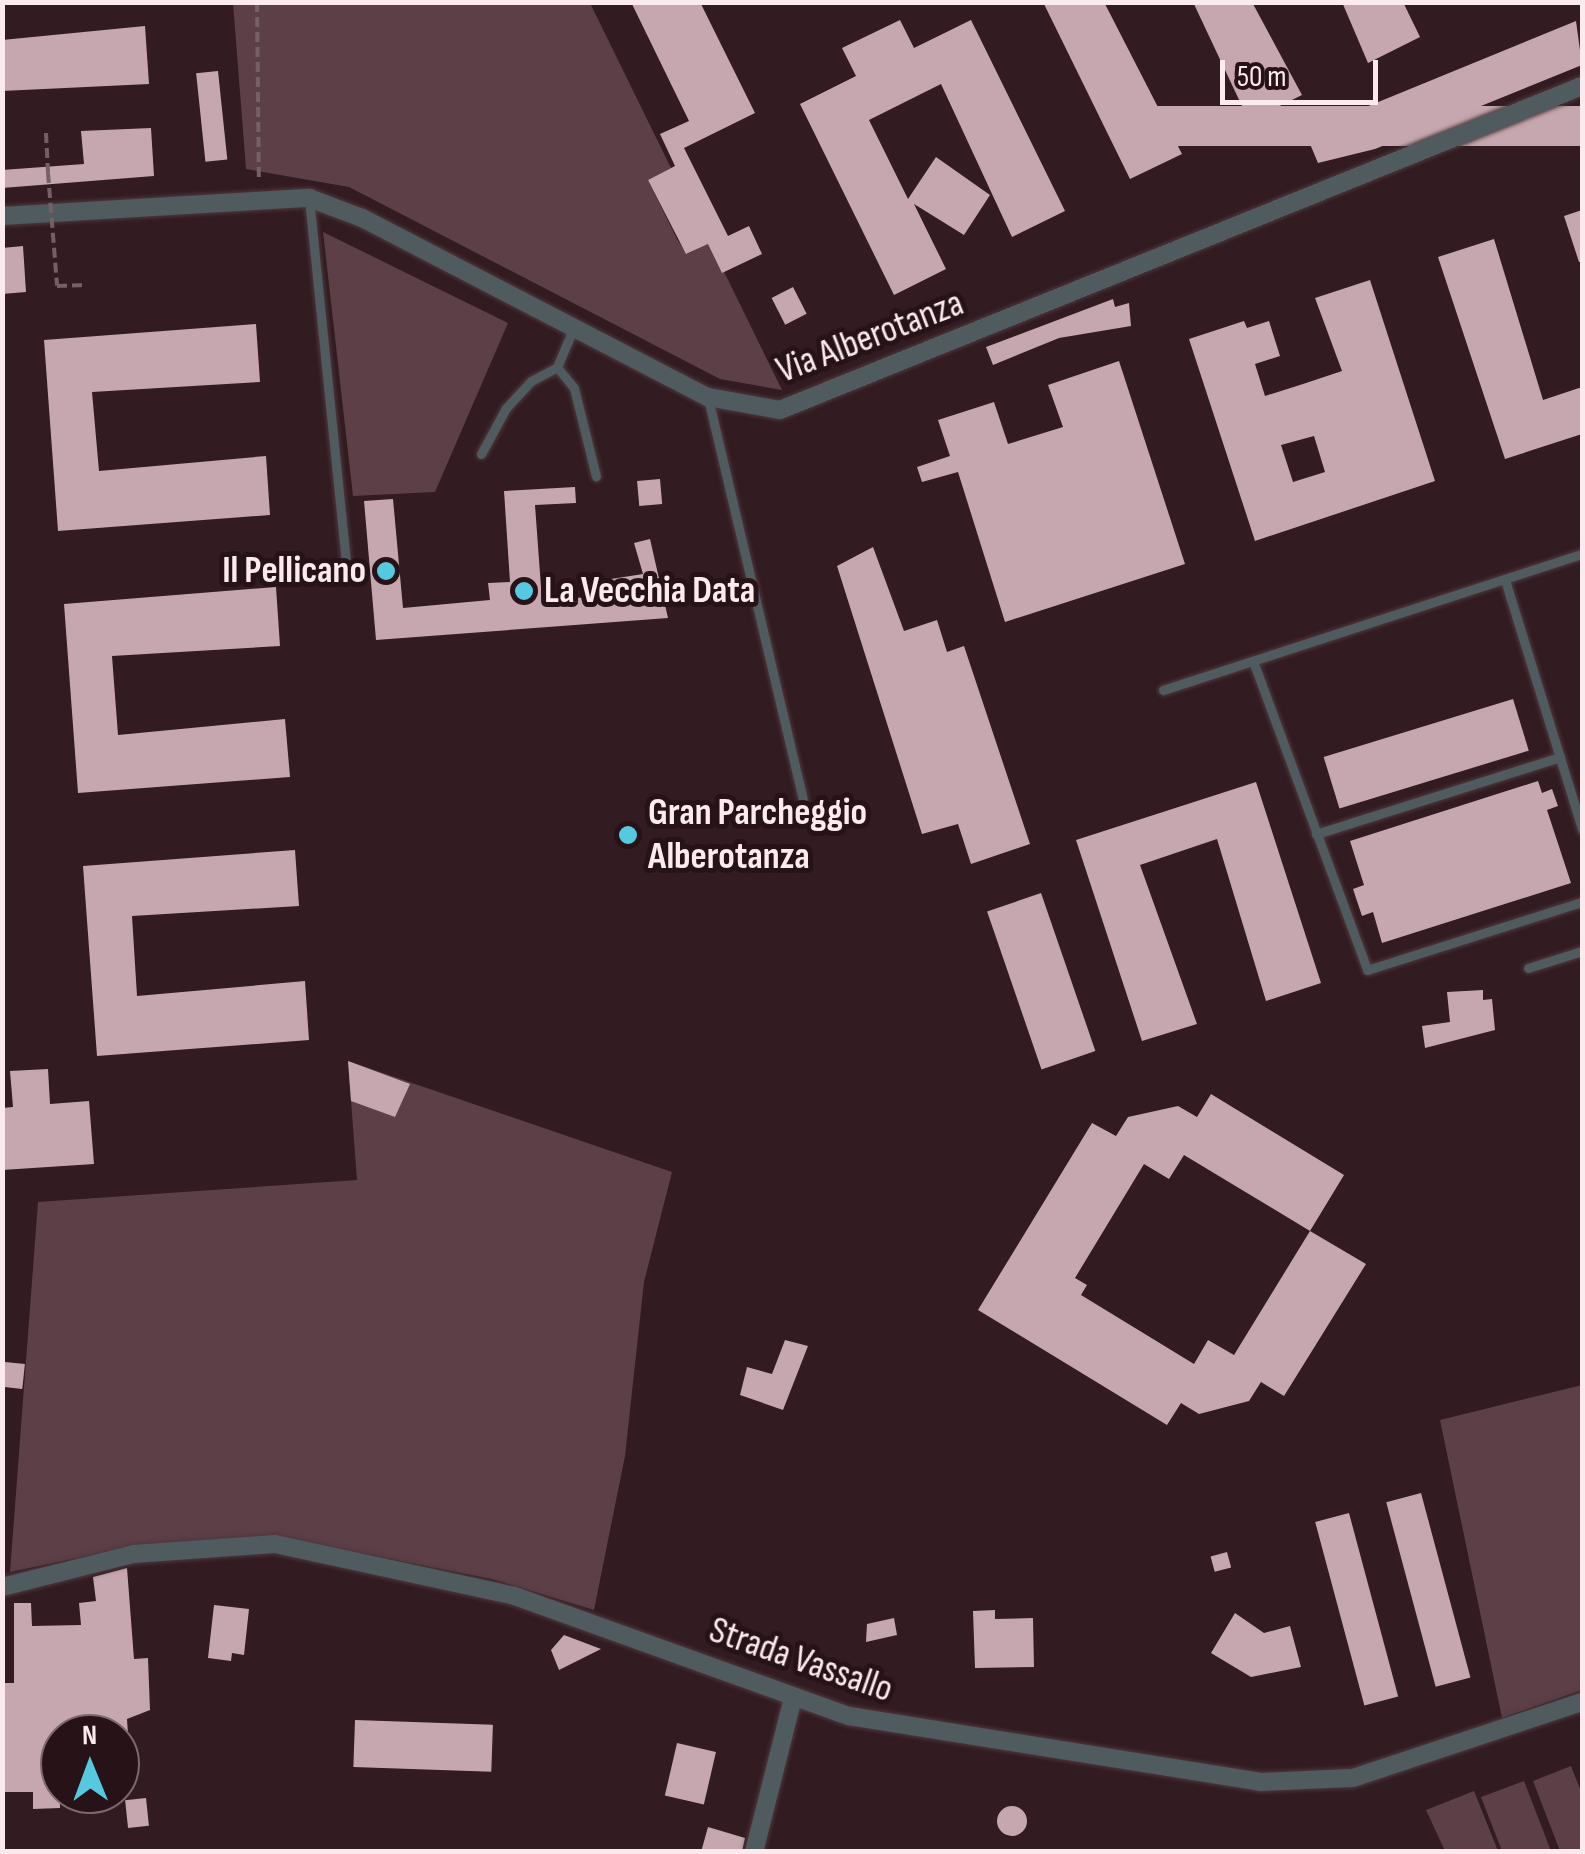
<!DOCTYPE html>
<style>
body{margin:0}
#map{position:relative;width:1585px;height:1854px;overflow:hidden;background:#321b21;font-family:"Sofia Sans Condensed",sans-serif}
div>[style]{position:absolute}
.green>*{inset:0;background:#5d3f47}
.building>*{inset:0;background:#c6a7af;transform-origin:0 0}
.round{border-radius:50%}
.path>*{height:4px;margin-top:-2px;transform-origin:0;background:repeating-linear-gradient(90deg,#746065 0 10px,transparent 0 15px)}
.roads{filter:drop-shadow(0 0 2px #4e383e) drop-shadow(0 0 2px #4e383e)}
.service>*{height:9px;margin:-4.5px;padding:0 4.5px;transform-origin:4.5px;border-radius:4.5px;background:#4f5b5e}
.minor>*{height:18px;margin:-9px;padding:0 9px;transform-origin:9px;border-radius:9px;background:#4f5b5e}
.path-bridge>*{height:4px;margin-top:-2px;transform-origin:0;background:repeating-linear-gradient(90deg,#746065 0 10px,transparent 0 15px)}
.dots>*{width:28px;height:28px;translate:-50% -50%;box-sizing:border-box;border:5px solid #271218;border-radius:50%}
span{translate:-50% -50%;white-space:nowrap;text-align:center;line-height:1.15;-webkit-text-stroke:10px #271218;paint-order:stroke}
.street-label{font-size:38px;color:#fbebef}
.poi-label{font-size:38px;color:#fbebef;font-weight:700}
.right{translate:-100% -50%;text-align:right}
.left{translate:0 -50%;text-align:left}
.frame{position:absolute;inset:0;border:5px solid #fbebef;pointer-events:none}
.north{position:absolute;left:40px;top:1714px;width:100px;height:100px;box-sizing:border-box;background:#271218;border:2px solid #7c696e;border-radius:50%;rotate:359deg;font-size:28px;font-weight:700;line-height:40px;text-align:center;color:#fbebef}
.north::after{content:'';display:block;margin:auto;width:35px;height:45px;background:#56c9e1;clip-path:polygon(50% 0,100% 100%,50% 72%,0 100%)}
.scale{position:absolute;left:1220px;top:60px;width:158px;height:45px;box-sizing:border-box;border:5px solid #fbebef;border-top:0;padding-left:12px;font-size:30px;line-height:35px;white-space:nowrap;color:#fbebef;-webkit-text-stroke:8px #271218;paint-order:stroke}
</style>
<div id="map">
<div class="green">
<div style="clip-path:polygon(233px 3px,590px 3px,671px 168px,648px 180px,677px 239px,687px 254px,710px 243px,782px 390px,720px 379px,349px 187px,246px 169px)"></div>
<div style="clip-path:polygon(323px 232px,508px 323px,435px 492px,353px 496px)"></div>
<div style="clip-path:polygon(348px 1061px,672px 1172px,644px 1282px,625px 1456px,594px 1610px,492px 1579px,272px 1536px,111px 1551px,10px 1572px,38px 1202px,357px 1180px)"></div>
<div style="clip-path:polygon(1582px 1385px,1582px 1690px,1502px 1718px,1440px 1420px)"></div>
<div style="clip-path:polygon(1571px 1766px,1582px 1794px,1582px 1851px,1560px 1851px,1533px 1781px)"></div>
<div style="clip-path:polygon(1524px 1781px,1551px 1851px,1502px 1851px,1481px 1797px)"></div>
<div style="clip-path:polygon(1474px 1791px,1498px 1851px,1445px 1851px,1426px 1810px)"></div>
</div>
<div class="building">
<div style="clip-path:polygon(631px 2px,700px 2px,755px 113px,684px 148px,728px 236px,749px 226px,762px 254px,722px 273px,708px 244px,686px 254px,648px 180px,675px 166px,660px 134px,689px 121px)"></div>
<div style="clip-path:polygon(1043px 2px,1104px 2px,1182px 154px,1130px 179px)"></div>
<div style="clip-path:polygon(1193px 2px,1252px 2px,1302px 95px,1249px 121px)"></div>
<div style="clip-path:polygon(1342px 2px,1403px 2px,1420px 37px,1368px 63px)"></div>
<div style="clip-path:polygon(900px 20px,914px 48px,971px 20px,1065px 211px,1012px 237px,941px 84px,869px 120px,908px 199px,936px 157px,990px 195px,964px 235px,914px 204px,946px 269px,894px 295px,800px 104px,856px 76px,842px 48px)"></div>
<div style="clip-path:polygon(1576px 21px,1582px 65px,1375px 149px,1318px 163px,1305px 132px)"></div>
<div style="clip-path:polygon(145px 26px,149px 84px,2px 91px,2px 40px)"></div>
<div style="left:218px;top:71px;width:89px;height:22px;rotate:84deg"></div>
<div style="left:1582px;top:106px;width:40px;height:439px;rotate:90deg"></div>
<div style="clip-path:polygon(151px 128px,154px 176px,2px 188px,2px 170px,84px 164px,81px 131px)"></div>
<div style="clip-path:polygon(1582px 210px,1582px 262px,1579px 262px,1564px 216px)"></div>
<div style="clip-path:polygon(1494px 239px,1543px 400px,1582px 387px,1582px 434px,1505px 459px,1438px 257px)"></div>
<div style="clip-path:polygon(23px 246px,26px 292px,2px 294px,2px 248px)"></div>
<div style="clip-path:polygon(evenodd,1370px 280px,1435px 481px,1255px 541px,1189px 339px,1244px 321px,1247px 328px,1269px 321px,1280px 356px,1255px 364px,1265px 396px,1303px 384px,1342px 371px,1315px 298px,1370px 280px,1314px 436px,1325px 472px,1293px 482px,1281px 445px,1314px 436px)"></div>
<div style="left:793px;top:287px;width:30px;height:24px;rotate:63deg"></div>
<div style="clip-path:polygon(1113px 299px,1115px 307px,1129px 303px,1131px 326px,1059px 338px,993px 365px,986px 347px)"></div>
<div style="clip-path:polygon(256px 324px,260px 382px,92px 392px,99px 471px,266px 456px,270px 515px,58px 531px,44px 340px)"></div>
<div style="clip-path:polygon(1119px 361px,1185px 564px,1005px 622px,958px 472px,922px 482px,917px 467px,950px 456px,938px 420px,994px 402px,1008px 444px,1063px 427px,1048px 385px)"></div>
<div style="left:660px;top:479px;width:25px;height:23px;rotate:85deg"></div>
<div style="clip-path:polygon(575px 487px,576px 503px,535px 505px,542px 601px,599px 596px,598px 581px,643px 574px,634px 543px,650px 539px,668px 618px,376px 640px,364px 501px,393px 499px,403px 608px,490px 600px,488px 583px,510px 582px,504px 491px)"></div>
<div style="clip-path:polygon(873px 547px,904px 631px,937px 620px,947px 652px,964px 646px,1030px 844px,971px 864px,958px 824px,922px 834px,837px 566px)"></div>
<div style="clip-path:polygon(276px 587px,280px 646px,112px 656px,118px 735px,285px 719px,290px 777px,78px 793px,64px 604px)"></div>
<div style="left:1513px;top:699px;width:54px;height:198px;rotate:73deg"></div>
<div style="clip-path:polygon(1538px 781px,1542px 793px,1552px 789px,1558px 806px,1547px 810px,1571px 883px,1382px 943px,1373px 912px,1362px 916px,1353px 889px,1364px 885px,1350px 841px)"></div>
<div style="clip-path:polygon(1256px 782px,1321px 983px,1266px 1001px,1217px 839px,1140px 865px,1197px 1024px,1142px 1041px,1076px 840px)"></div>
<div style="clip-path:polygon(295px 850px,299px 906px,132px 916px,137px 996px,305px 981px,309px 1040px,97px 1056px,83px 866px)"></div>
<div style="left:1041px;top:893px;width:167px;height:57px;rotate:71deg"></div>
<div style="clip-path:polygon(1483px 990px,1483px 1000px,1492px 999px,1495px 1030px,1425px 1048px,1422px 1026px,1450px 1022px,1447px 992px)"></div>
<div style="clip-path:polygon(348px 1061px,410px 1084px,395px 1117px,351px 1101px)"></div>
<div style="clip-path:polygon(48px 1069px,50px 1104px,89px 1101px,94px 1164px,2px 1170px,2px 1108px,13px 1107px,10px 1071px)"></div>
<div style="clip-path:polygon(1211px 1094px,1344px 1175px,1310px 1231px,1184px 1155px,1169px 1179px,1144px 1164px,1075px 1278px,1087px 1285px,1081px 1295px,1194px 1364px,1208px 1340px,1234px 1355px,1310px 1231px,1366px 1264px,1284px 1396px,1261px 1382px,1249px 1401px,1199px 1414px,1181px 1403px,1167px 1425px,978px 1310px,1092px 1123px,1116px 1136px,1128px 1117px,1178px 1106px,1197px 1117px)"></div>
<div style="clip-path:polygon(785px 1340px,808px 1346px,783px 1410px,740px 1395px,747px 1367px,772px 1374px)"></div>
<div style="left:5px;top:1362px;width:20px;height:25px;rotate:6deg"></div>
<div style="left:1421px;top:1493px;width:191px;height:36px;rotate:75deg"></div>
<div style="left:1349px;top:1513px;width:190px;height:35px;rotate:75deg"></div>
<div style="left:1227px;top:1552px;width:16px;height:17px;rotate:75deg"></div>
<div style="clip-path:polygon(127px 1568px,134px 1659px,148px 1658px,150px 1710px,127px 1719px,128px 1734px,60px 1734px,60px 1808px,33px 1809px,33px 1792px,2px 1792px,2px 1683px,14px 1683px,14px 1603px,31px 1603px,32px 1626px,81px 1625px,79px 1603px,96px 1601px,93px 1577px)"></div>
<div style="clip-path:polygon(214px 1605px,249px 1609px,244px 1655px,232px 1653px,231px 1661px,208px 1658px)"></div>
<div style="clip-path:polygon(995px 1610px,995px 1619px,1033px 1618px,1034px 1667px,975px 1668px,973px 1611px)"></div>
<div style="clip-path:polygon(1235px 1613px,1264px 1633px,1290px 1626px,1301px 1667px,1251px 1677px,1211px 1653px)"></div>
<div style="clip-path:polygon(894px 1618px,897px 1635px,866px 1642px,867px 1624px)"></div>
<div style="clip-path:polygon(564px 1635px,601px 1649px,559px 1670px,551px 1650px)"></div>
<div style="left:355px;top:1720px;width:138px;height:47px;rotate:2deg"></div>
<div style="left:677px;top:1743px;width:40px;height:54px;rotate:13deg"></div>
<div style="left:146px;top:1798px;width:28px;height:21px;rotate:84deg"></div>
<div class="round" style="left:997px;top:1806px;width:30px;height:30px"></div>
<div style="clip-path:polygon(708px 1827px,745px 1838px,742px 1852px,701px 1852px)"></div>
</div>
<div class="path">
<div style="left:257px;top:2px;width:180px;rotate:89.4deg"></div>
<div style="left:46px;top:133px;width:40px;rotate:87.1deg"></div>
<div style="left:57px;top:286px;width:29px;rotate:-2deg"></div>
</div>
<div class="roads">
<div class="service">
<div style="left:309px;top:198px;width:367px;rotate:84.2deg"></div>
<div style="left:557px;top:367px;width:27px;rotate:51deg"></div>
<div style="left:574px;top:388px;width:91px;rotate:76deg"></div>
<div style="left:708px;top:398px;width:412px;rotate:76.7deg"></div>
<div style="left:481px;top:454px;width:52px;rotate:-61.5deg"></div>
<div style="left:506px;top:408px;width:37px;rotate:-47deg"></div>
<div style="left:531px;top:381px;width:30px;rotate:-28deg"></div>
<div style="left:557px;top:367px;width:43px;rotate:-67deg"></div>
<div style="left:1505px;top:580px;width:261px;rotate:72.8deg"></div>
<div style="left:1253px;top:661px;width:329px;rotate:69.7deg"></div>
<div style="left:1367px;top:970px;width:225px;rotate:-17.6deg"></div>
<div style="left:1163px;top:690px;width:441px;rotate:-18deg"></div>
<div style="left:1316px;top:834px;width:256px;rotate:-17.5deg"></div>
<div style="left:1528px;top:968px;width:57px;rotate:-17.5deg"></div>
</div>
<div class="minor">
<div style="left:2px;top:216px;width:308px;rotate:-3.4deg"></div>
<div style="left:309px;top:198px;width:57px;rotate:20.7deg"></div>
<div style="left:362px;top:218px;width:390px;rotate:27.4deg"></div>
<div style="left:708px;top:397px;width:73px;rotate:10.2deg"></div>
<div style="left:780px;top:410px;width:865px;rotate:-22deg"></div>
<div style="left:2px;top:1587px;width:135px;rotate:-14.1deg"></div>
<div style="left:133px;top:1554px;width:142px;rotate:-4deg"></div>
<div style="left:275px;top:1544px;width:246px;rotate:12.2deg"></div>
<div style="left:515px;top:1596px;width:355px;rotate:19.8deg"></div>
<div style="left:849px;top:1716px;width:417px;rotate:9.1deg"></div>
<div style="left:1261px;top:1782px;width:92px;rotate:-2.5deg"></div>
<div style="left:1353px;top:1778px;width:241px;rotate:-18.4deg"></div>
<div style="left:754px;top:1852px;width:159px;rotate:-75.8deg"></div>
</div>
</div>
<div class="path-bridge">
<div style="left:48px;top:173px;width:113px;rotate:85.4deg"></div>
</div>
<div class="dots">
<div style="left:386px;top:571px;background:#56c9e1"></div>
<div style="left:524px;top:591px;background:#56c9e1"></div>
<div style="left:628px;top:835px;background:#56c9e1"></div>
</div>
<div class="street-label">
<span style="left:870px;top:337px;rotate:-21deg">Via Alberotanza</span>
<span style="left:801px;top:1660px;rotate:19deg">Strada Vassallo</span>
</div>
<div class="poi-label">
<span class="right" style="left:366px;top:571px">Il Pellicano</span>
<span class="left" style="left:544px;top:591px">La Vecchia Data</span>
<span class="left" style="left:648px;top:835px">Gran Parcheggio<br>Alberotanza</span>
</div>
<div class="frame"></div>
<div class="north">N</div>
<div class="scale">50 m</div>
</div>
